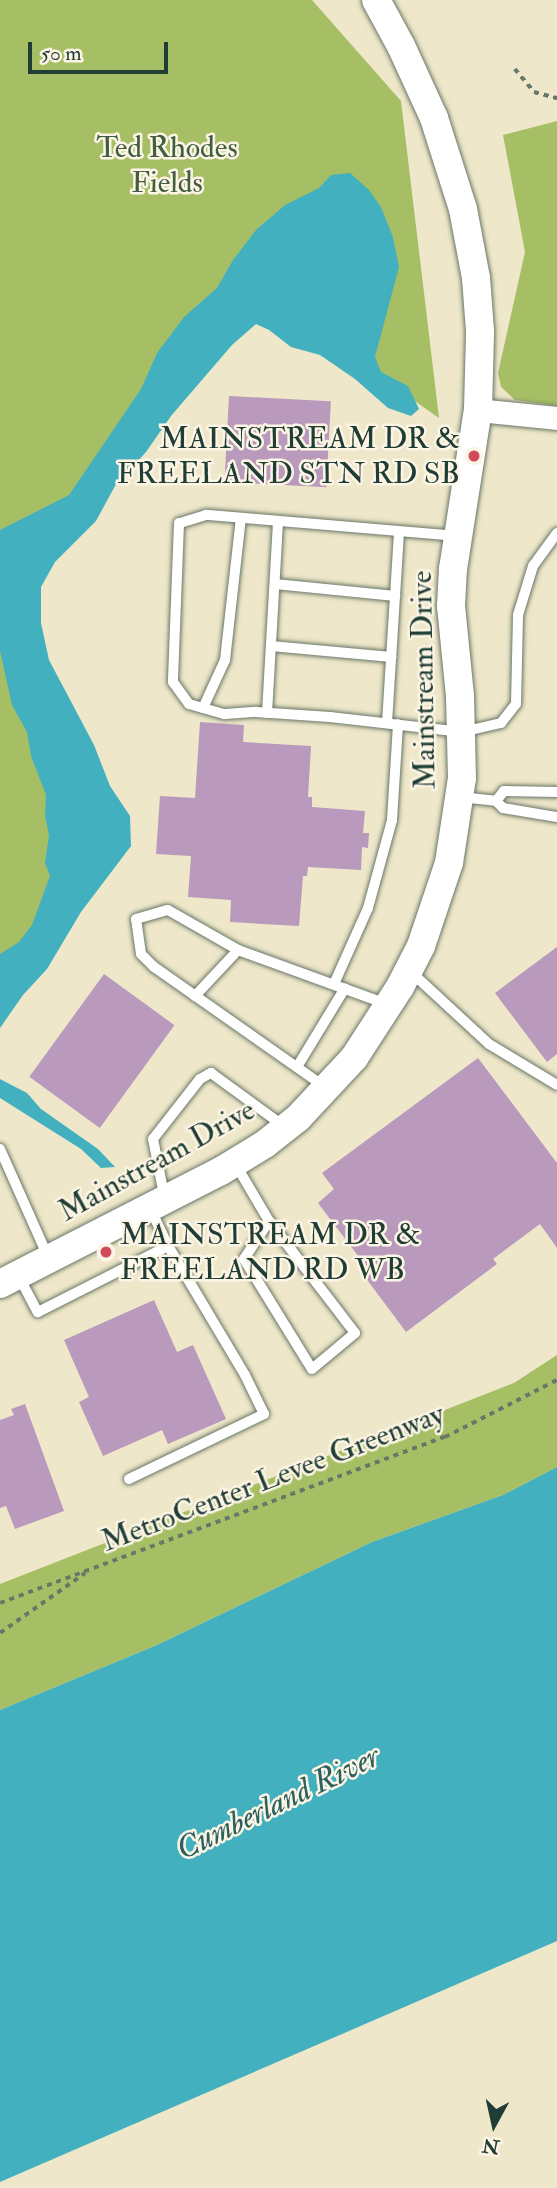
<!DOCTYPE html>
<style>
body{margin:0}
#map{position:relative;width:557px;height:2188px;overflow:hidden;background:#efe7c9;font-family:"IM FELL Double Pica",serif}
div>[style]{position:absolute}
.green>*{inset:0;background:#a6bf65}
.water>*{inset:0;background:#43b0c0}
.building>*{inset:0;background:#b999bc;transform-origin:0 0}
.path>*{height:3.5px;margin-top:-1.75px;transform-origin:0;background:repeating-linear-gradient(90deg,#687868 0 5px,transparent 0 10px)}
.roads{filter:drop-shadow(0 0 2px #687868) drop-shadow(0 0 2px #687868)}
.service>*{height:10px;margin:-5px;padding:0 5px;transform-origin:5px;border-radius:5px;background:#fff}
.minor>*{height:23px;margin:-11.5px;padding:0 11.5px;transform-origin:11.5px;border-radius:11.5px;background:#fff}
.tertiary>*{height:28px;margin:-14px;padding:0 14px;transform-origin:14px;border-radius:14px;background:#fff}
.dots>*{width:19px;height:19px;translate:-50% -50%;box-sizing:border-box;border:4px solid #fcf5e5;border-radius:50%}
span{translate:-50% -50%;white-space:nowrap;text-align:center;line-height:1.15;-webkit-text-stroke:5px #fcf5e5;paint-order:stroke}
.park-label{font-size:30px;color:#415e40}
.poi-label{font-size:30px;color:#1f3d34}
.right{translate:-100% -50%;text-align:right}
.left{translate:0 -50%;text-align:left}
.street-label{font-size:30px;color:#1f3d34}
.water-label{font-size:32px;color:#2a605e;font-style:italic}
.north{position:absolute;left:459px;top:2090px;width:70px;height:70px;-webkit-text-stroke:5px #fcf5e5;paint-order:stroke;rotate:188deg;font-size:19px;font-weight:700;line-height:28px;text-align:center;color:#1f3d34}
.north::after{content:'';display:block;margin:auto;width:24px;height:32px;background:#1f3d34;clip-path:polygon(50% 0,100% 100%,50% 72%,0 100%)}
.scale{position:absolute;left:28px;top:42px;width:140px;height:32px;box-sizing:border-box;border:4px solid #1f3d34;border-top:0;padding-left:9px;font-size:21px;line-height:24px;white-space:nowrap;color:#1f3d34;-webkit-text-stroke:5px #fcf5e5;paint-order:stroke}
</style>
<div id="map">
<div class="green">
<div style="clip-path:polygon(0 0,312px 0,401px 101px,439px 418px,266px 297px,25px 568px,37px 682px,107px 835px,0 996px)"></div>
<div style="clip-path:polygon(557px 121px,557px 406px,515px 400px,501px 387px,498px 373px,525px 252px,503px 135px)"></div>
<div style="clip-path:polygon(557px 1355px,557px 1467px,503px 1495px,372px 1542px,157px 1645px,0 1710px,0 1584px,514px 1383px)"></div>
</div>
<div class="water">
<div style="clip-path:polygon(350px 173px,369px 190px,381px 207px,393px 237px,399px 267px,375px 357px,381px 372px,408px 386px,419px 409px,411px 416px,388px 408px,355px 379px,320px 355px,291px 347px,269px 330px,256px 324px,232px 345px,171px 416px,146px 452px,115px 486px,96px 521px,55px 562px,41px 587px,41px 623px,49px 660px,94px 745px,110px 786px,130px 816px,131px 846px,81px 912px,47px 969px,23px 995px,0 1028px,0 954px,19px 942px,32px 925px,50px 876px,45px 863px,49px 835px,45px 816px,46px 795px,31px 756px,27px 732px,12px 705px,0 651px,0 530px,69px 495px,141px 389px,157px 353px,184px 317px,217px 288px,233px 260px,256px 230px,285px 205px,319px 188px,331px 175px)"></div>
<div style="clip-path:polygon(0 1079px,27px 1093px,41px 1109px,98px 1149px,115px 1167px,101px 1168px,81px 1149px,0 1098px)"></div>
<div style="clip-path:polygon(557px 1467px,557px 1941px,0 2182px,0 1710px,157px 1645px,372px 1542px,503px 1495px)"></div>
</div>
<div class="building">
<div style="left:229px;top:396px;width:102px;height:86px;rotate:3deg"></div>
<div style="clip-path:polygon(200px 722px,244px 725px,243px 742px,311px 746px,308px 797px,312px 797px,312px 807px,365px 811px,363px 833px,369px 833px,368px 848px,362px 847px,361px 870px,308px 867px,307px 876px,303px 876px,299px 926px,230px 922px,231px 900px,188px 897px,191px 856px,156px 854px,160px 796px,195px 798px)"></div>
<div style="clip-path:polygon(557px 947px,557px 1054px,547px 1062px,495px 993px)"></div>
<div style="left:104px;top:974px;width:87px;height:127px;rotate:36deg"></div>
<div style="clip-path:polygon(478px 1058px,557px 1163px,557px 1248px,540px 1224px,493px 1259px,497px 1264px,406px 1332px,365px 1277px,368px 1269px,318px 1203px,334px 1189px,322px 1173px)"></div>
<div style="clip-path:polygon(154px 1300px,177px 1352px,193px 1345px,226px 1419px,168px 1444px,162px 1430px,103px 1456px,79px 1402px,89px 1397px,64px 1340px)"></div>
<div style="clip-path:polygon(25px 1404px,64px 1511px,15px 1529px,6px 1506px,0 1508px,0 1420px,14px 1415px,11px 1409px)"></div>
</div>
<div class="path">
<div style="left:515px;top:69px;width:30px;rotate:50deg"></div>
<div style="left:534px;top:92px;width:24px;rotate:15deg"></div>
<div style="left:0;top:1603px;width:475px;rotate:-20.5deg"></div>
<div style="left:445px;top:1437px;width:126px;rotate:-27deg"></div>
<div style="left:0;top:1633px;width:104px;rotate:-35.2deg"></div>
</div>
<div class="roads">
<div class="service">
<div style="left:458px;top:536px;width:253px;rotate:-175.2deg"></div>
<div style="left:206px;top:515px;width:28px;rotate:163deg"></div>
<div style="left:179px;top:523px;width:159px;rotate:92.2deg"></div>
<div style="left:173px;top:682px;width:27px;rotate:54deg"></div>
<div style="left:189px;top:704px;width:37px;rotate:16deg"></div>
<div style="left:225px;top:714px;width:31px;rotate:-4deg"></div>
<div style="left:256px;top:712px;width:74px;rotate:3.9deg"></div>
<div style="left:330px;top:717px;width:133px;rotate:6.5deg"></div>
<div style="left:462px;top:732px;width:40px;rotate:-13deg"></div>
<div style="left:501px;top:723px;width:24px;rotate:-52deg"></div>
<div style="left:516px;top:704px;width:89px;rotate:-88.7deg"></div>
<div style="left:518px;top:615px;width:51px;rotate:-73deg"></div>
<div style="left:533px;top:566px;width:41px;rotate:-54deg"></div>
<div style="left:275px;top:584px;width:121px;rotate:5.7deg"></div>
<div style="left:271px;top:646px;width:121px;rotate:5.2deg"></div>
<div style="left:203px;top:708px;width:53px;rotate:-65.4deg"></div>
<div style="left:225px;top:660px;width:143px;rotate:-83.6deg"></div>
<div style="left:267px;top:713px;width:192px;rotate:-86.7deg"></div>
<div style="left:387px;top:723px;width:191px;rotate:-86.4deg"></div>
<div style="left:557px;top:792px;width:53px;rotate:-178.9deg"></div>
<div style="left:504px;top:791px;width:13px;rotate:129deg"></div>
<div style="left:496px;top:801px;width:10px;rotate:45deg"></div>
<div style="left:503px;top:808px;width:55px;rotate:9.5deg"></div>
<div style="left:460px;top:797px;width:36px;rotate:6deg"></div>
<div style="left:411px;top:972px;width:106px;rotate:42.7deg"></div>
<div style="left:489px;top:1044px;width:79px;rotate:31.1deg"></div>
<div style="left:334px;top:984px;width:83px;rotate:-65.9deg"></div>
<div style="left:368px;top:908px;width:91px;rotate:-74.7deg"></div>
<div style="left:392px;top:820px;width:96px;rotate:-86.4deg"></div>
<div style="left:195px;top:996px;width:63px;rotate:-46.9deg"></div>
<div style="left:297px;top:1067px;width:92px;rotate:-58.7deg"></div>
<div style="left:325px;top:1087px;width:209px;rotate:-144.9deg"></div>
<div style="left:154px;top:967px;width:18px;rotate:-135deg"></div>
<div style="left:141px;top:954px;width:35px;rotate:-98deg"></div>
<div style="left:136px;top:919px;width:33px;rotate:-16deg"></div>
<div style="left:168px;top:910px;width:81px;rotate:29.7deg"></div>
<div style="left:238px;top:950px;width:161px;rotate:20deg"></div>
<div style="left:0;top:1149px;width:118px;rotate:66deg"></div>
<div style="left:236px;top:1165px;width:65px;rotate:59.5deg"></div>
<div style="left:269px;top:1221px;width:45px;rotate:123.3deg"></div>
<div style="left:244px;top:1259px;width:129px;rotate:58.3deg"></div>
<div style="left:312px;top:1369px;width:56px;rotate:-39.9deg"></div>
<div style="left:355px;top:1333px;width:141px;rotate:-127.5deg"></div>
<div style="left:165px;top:1200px;width:62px;rotate:-101.1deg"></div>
<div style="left:153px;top:1139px;width:76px;rotate:-51.9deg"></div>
<div style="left:200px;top:1079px;width:13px;rotate:-29deg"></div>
<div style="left:211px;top:1073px;width:92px;rotate:36.1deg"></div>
<div style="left:19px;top:1277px;width:40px;rotate:62deg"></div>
<div style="left:38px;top:1312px;width:146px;rotate:-26.9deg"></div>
<div style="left:168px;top:1246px;width:42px;rotate:-115.3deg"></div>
<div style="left:129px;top:1479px;width:150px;rotate:-25.7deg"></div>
<div style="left:264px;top:1414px;width:43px;rotate:-116deg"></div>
<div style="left:245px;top:1375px;width:150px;rotate:-120.8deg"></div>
</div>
<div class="minor">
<div style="left:478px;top:410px;width:79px;rotate:5.8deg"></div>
</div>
<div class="tertiary">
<div style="left:0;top:1284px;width:248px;rotate:-27.1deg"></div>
<div style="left:221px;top:1171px;width:52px;rotate:-31.5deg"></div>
<div style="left:265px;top:1144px;width:42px;rotate:-38.2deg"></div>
<div style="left:298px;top:1118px;width:82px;rotate:-47deg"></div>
<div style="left:354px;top:1058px;width:85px;rotate:-57.1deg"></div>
<div style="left:400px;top:987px;width:46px;rotate:-62.9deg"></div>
<div style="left:421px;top:946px;width:88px;rotate:-71.4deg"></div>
<div style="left:449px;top:863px;width:86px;rotate:-81.3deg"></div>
<div style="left:462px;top:778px;width:82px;rotate:-91.4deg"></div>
<div style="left:460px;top:696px;width:90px;rotate:-95.7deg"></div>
<div style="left:451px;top:606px;width:37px;rotate:-87deg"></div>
<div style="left:453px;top:569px;width:161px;rotate:-81.1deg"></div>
<div style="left:478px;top:410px;width:79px;rotate:-88.5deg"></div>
<div style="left:480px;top:331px;width:53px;rotate:-94.3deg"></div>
<div style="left:476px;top:278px;width:70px;rotate:-100.7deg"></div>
<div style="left:463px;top:209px;width:96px;rotate:-107.7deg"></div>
<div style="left:434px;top:118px;width:79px;rotate:-114.6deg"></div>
<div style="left:401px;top:46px;width:52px;rotate:-118.5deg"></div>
</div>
</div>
<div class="dots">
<div style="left:474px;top:456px;background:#d1495b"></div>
<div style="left:106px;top:1252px;background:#d1495b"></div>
</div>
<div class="park-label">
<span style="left:167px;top:165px">Ted Rhodes<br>Fields</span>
</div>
<div class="poi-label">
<span class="right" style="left:460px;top:456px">MAINSTREAM DR &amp;<br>FREELAND STN RD SB</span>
<span class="left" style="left:120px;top:1252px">MAINSTREAM DR &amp;<br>FREELAND RD WB</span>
</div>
<div class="street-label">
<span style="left:424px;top:680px;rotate:-91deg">Mainstream Drive</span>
<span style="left:157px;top:1161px;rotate:-29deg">Mainstream Drive</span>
<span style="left:273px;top:1478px;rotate:-21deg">MetroCenter Levee Greenway</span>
</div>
<div class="water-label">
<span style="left:278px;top:1803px;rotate:-26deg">Cumberland River</span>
</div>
<div class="north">N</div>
<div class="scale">50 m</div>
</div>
